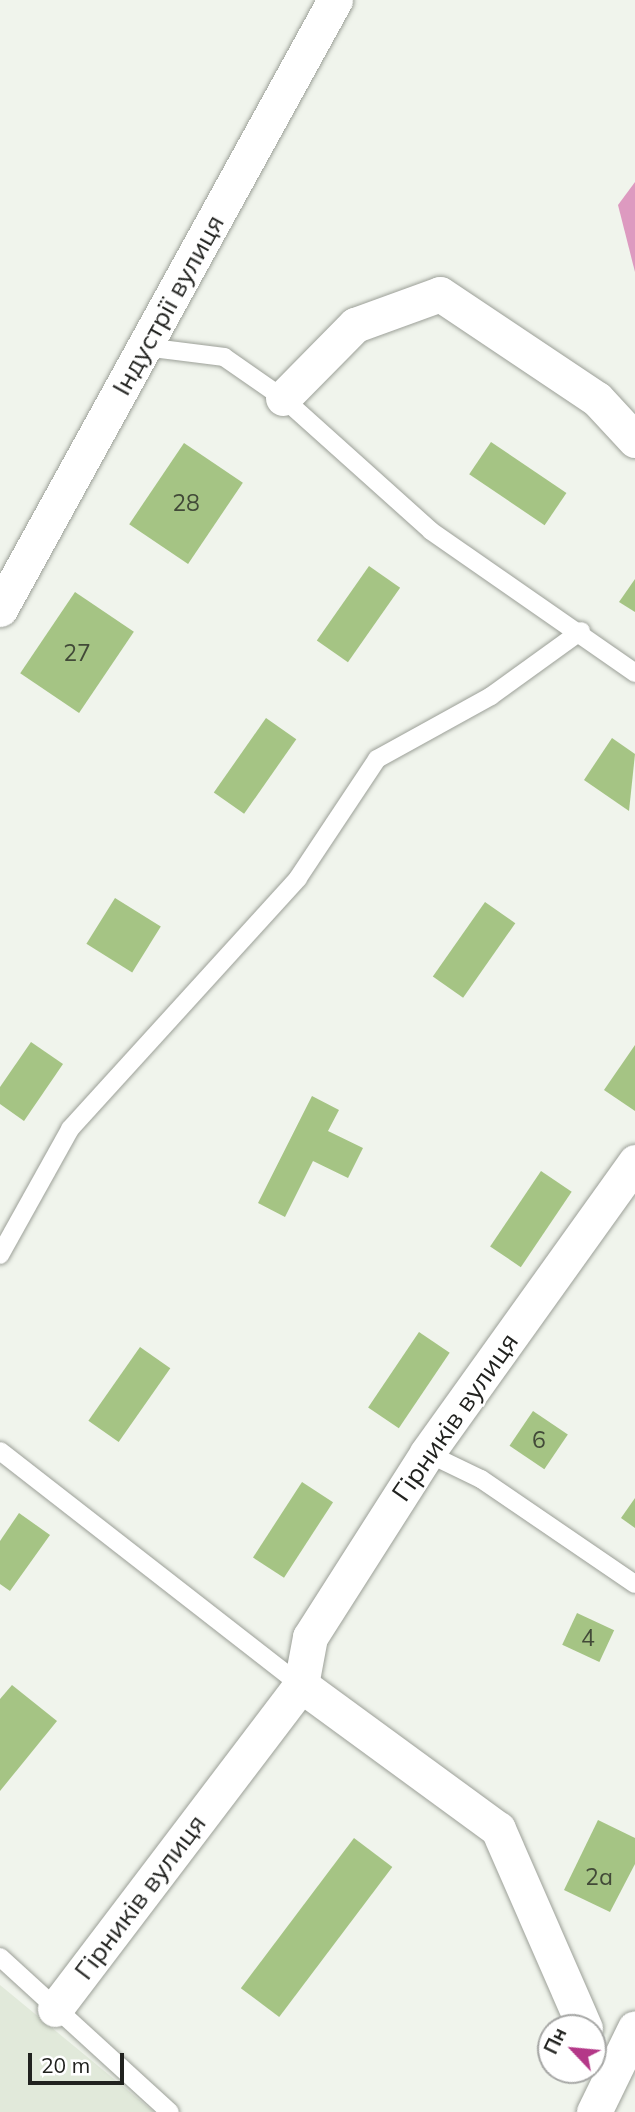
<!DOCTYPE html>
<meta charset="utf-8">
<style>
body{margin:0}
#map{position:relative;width:635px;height:2112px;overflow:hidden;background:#f0f4ec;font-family:Mulish,sans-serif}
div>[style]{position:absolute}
.built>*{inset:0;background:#e1e9da}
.forest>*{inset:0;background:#dd9ac0}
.building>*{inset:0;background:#a5c484;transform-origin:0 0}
.roads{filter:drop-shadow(0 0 2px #9ca098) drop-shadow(0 0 2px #9ca098)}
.service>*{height:18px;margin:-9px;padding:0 9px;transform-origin:9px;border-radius:9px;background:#fff}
.minor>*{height:35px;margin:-17.5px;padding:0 17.5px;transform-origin:17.5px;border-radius:17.5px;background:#fff}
span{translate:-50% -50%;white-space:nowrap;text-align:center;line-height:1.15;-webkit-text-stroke:5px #fff;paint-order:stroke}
.number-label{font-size:23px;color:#424a38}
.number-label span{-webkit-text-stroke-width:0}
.street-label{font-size:26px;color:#21221f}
.north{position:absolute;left:537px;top:2014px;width:70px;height:70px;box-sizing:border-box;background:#fff;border:2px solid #a6a7a5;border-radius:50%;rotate:296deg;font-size:19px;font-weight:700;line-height:28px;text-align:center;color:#21221f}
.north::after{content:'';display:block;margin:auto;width:24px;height:32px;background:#b43888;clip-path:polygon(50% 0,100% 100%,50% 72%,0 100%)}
.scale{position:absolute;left:28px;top:2053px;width:96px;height:32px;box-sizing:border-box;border:4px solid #21221f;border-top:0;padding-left:9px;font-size:21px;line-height:24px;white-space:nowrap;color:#21221f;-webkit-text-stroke:5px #fff;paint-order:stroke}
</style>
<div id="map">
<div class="built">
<div style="clip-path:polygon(0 1985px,154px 2112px,0 2112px)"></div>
</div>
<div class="forest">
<div style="clip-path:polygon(635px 182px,635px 272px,618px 205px)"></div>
</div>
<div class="building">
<div style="left:491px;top:442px;width:91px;height:39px;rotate:34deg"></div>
<div style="left:184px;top:443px;width:71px;height:98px;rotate:34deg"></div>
<div style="left:369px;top:566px;width:38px;height:91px;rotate:35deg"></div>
<div style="clip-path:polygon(635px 579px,635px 612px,619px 602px)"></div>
<div style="left:75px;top:592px;width:71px;height:98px;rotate:34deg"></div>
<div style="left:266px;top:718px;width:37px;height:91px;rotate:35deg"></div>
<div style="clip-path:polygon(612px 738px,635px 754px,629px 811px,584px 780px)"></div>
<div style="left:115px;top:898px;width:54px;height:54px;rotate:32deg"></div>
<div style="left:485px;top:902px;width:37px;height:91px;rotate:35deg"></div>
<div style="clip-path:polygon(31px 1042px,63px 1064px,24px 1121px,0 1104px,0 1087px)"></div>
<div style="clip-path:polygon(635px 1045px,635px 1111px,604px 1090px)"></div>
<div style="clip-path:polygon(312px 1096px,339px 1110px,328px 1131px,363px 1148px,348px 1178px,313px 1161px,285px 1217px,258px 1203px)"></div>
<div style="left:541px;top:1171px;width:37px;height:91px;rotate:34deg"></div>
<div style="left:419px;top:1332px;width:37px;height:91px;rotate:34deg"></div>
<div style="left:140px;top:1347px;width:37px;height:90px;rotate:35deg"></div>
<div style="left:533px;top:1411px;width:42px;height:42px;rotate:34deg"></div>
<div style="left:302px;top:1482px;width:37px;height:90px;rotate:33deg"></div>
<div style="clip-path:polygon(635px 1498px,635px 1528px,621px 1518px)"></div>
<div style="clip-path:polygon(19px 1513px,50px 1535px,10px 1591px,0 1584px,0 1541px)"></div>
<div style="left:577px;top:1613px;width:41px;height:35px;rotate:25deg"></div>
<div style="clip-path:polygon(12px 1685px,57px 1721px,0 1791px,0 1699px)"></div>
<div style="clip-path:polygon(598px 1820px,635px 1838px,635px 1864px,610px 1912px,564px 1890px)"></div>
<div style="left:354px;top:1838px;width:48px;height:188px;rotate:37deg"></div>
</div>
<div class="roads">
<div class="service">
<div style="left:145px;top:347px;width:80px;rotate:7.2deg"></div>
<div style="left:224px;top:357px;width:72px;rotate:34.8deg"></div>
<div style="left:283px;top:398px;width:199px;rotate:41.9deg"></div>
<div style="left:431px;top:531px;width:249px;rotate:34.8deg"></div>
<div style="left:0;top:1255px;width:144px;rotate:-60.9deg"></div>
<div style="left:70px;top:1129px;width:339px;rotate:-47.7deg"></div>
<div style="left:298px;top:878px;width:143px;rotate:-56.4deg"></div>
<div style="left:377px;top:759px;width:130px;rotate:-28.9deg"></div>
<div style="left:491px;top:696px;width:111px;rotate:-35.8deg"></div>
<div style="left:0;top:1451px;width:381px;rotate:37.9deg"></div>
<div style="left:427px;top:1453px;width:60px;rotate:25.7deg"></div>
<div style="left:481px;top:1479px;width:186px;rotate:34.3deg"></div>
<div style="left:0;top:1957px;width:230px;rotate:42.4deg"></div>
</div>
<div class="minor">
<div style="left:283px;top:398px;width:103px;rotate:-45.4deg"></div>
<div style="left:355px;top:325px;width:90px;rotate:-20deg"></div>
<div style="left:440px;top:294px;width:189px;rotate:33.8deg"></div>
<div style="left:597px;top:399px;width:56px;rotate:47.2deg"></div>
<div style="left:0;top:609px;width:695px;rotate:-61.19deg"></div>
<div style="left:301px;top:1685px;width:244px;rotate:36.2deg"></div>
<div style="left:498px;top:1829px;width:217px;rotate:66.4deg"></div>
<div style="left:55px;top:2009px;width:407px;rotate:-52.8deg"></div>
<div style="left:301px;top:1685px;width:49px;rotate:-79.4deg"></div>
<div style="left:310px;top:1637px;width:218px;rotate:-57.5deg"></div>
<div style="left:427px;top:1453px;width:358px;rotate:-54.4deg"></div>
<div style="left:594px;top:2112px;width:93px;rotate:-64deg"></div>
</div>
</div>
<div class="number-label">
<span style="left:186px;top:503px">28</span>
<span style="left:77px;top:653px">27</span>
<span style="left:539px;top:1440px">6</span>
<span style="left:588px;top:1638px">4</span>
<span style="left:599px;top:1877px">2а</span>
</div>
<div class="street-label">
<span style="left:168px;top:305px;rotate:-61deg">Індустрії вулиця</span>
<span style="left:455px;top:1417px;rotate:-55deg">Гірників вулиця</span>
<span style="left:140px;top:1897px;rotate:-53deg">Гірників вулиця</span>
</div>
<div class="north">Пн</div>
<div class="scale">20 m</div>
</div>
